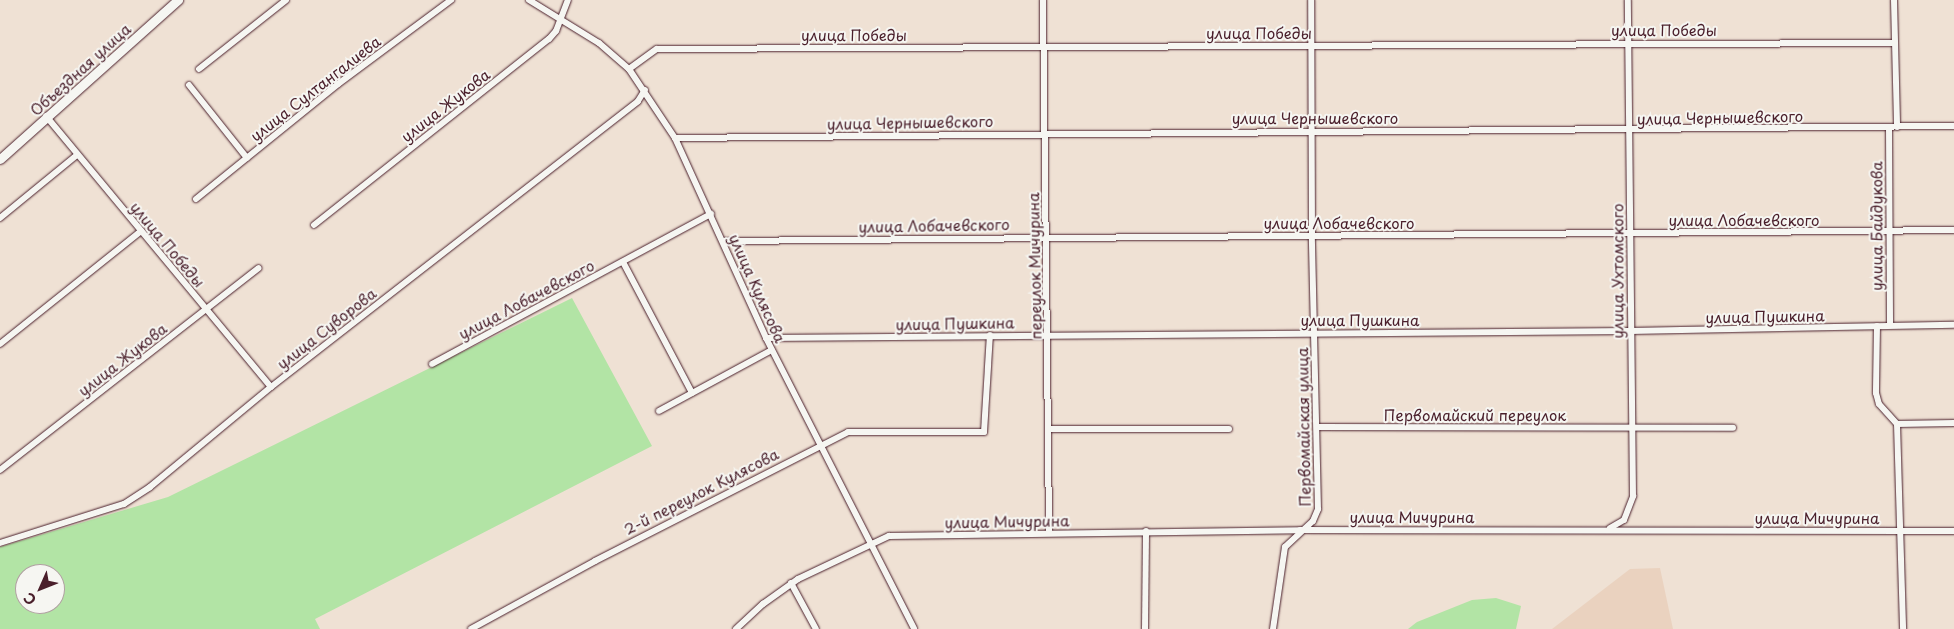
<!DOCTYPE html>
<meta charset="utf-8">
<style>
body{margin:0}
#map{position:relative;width:1954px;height:629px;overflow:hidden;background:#efe1d4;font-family:"Playpen Sans",sans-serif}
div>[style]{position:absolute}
.built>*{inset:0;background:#ead2bf}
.green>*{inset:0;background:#b2e4a5}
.roads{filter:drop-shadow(0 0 1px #4a1f2b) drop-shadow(0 0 1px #4a1f2b)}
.street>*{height:6px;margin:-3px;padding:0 3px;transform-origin:3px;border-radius:3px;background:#f6f6f2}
.secondary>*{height:9px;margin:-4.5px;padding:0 4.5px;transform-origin:4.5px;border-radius:4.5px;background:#f6f6f2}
span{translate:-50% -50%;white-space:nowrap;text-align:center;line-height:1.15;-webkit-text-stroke:4px #f6f6f2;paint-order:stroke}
.street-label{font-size:15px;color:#4a1f2b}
.north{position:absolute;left:15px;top:564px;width:50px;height:50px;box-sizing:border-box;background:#f6f6f2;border:1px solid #b1a0a2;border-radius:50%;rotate:226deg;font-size:14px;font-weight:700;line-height:20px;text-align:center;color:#4a1f2b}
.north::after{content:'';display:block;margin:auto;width:18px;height:22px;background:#4a1f2b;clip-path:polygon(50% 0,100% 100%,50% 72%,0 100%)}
</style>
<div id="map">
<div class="built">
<div style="clip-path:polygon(1660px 568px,1673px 629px,1552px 629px,1630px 569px)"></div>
</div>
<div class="green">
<div style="clip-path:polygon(evenodd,572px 298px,652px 446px,315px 619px,320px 629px,0 629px,0 547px,168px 497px,572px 298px,25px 574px,55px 574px,55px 604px,25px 604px,25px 574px)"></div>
<div style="clip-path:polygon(1496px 598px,1521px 606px,1516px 629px,1408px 629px,1417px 622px,1472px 600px)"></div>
</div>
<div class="roads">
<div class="street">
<div style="left:529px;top:0;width:82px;rotate:31.6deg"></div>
<div style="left:599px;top:43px;width:40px;rotate:41deg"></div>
<div style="left:629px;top:69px;width:83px;rotate:56.3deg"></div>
<div style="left:675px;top:138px;width:220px;rotate:65.5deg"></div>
<div style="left:766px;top:338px;width:326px;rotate:63deg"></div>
<div style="left:1043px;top:0;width:532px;rotate:89.35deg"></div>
<div style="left:1894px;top:0;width:127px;rotate:88.6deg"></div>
<div style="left:199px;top:69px;width:111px;rotate:-38.4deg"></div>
<div style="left:629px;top:69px;width:34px;rotate:-36deg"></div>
<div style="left:657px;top:49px;width:1238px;rotate:-0.28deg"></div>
<div style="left:189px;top:85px;width:93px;rotate:51.5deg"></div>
<div style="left:46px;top:116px;width:352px;rotate:50.3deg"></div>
<div style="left:1889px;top:127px;width:198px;rotate:89.7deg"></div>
<div style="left:675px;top:138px;width:1279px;rotate:-0.54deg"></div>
<div style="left:196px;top:199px;width:183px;rotate:-39deg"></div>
<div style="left:338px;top:84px;width:141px;rotate:-36.6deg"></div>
<div style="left:0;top:218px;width:99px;rotate:-39.3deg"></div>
<div style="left:314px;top:225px;width:300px;rotate:-38.4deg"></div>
<div style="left:549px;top:39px;width:11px;rotate:-49deg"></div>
<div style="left:556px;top:31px;width:33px;rotate:-69deg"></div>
<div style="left:724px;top:241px;width:1230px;rotate:-0.51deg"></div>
<div style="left:623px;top:262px;width:148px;rotate:62.2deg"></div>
<div style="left:1877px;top:326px;width:67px;rotate:90.9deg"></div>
<div style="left:1876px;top:393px;width:11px;rotate:75deg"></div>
<div style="left:1879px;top:404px;width:27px;rotate:48deg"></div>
<div style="left:1897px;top:424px;width:205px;rotate:88.3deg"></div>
<div style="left:766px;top:338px;width:864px;rotate:-0.46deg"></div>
<div style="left:1630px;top:331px;width:324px;rotate:-1.1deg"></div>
<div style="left:0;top:344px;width:181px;rotate:-38.7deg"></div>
<div style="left:432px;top:364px;width:317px;rotate:-28.3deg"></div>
<div style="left:659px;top:411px;width:128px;rotate:-28.4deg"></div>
<div style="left:1897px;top:424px;width:57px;rotate:-1deg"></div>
<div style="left:1318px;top:427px;width:415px;rotate:0.1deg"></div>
<div style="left:1048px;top:429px;width:181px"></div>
<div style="left:0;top:470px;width:328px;rotate:-38deg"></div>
<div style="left:1610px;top:528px;width:16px;rotate:-30deg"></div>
<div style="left:1624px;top:520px;width:26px;rotate:-69deg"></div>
<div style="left:1633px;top:496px;width:496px;rotate:-90.6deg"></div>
<div style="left:0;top:543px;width:130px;rotate:-17.5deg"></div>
<div style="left:124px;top:504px;width:31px;rotate:-33deg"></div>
<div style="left:150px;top:487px;width:157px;rotate:-39.6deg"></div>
<div style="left:271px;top:387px;width:465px;rotate:-37.9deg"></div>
<div style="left:638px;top:101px;width:13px;rotate:-58deg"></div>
<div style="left:791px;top:583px;width:52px;rotate:61.5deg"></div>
<div style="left:471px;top:629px;width:141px;rotate:-28.7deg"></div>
<div style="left:595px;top:561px;width:284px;rotate:-27deg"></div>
<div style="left:848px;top:432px;width:136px"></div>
<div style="left:984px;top:432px;width:97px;rotate:-86.5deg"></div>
<div style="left:736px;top:629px;width:37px;rotate:-43deg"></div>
<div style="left:763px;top:604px;width:43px;rotate:-35.5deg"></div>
<div style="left:798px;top:579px;width:101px;rotate:-25.3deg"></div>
<div style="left:889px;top:536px;width:411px;rotate:-0.8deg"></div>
<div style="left:1300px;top:530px;width:654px;rotate:0.09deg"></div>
<div style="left:1145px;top:629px;width:98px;rotate:-89.4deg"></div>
<div style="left:1273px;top:629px;width:83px;rotate:-81.7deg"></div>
<div style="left:1285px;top:547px;width:38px;rotate:-43deg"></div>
<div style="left:1313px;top:521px;width:13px;rotate:-67deg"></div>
<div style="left:1318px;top:509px;width:274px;rotate:-91.3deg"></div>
<div style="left:1312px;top:235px;width:235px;rotate:-90.2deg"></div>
</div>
<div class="secondary">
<div style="left:0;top:159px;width:239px;rotate:-41.8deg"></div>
</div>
</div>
<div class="street-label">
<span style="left:1664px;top:30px">улица Победы</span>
<span style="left:1259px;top:33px">улица Победы</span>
<span style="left:854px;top:35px">улица Победы</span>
<span style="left:80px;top:69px;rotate:-42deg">Объездная улица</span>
<span style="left:315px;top:88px;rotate:-38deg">улица Султангалиева</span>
<span style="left:445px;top:105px;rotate:-38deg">улица Жукова</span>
<span style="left:1720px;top:117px;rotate:-1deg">улица Чернышевского</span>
<span style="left:1315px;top:118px">улица Чернышевского</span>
<span style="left:910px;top:122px;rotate:-1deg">улица Чернышевского</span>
<span style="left:1744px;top:220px">улица Лобачевского</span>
<span style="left:1339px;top:223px">улица Лобачевского</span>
<span style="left:934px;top:225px;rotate:-1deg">улица Лобачевского</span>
<span style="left:1876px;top:226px;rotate:-90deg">улица Байдукова</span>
<span style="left:168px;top:244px;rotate:50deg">улица Победы</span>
<span style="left:1034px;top:266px;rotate:-91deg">переулок Мичурина</span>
<span style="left:1617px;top:271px;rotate:-90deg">улица Ухтомского</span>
<span style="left:758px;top:288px;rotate:66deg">улица Кулясова</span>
<span style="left:526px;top:299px;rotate:-28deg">улица Лобачевского</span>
<span style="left:1765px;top:316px;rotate:-1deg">улица Пушкина</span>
<span style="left:1360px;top:320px">улица Пушкина</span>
<span style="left:955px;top:323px;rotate:-1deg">улица Пушкина</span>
<span style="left:326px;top:328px;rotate:-38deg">улица Суворова</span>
<span style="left:122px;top:359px;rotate:-38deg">улица Жукова</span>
<span style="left:1475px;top:415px">Первомайский переулок</span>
<span style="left:1303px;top:427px;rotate:-91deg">Первомайская улица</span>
<span style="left:701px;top:491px;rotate:-27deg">2-й переулок Кулясова</span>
<span style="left:1412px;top:517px">улица Мичурина</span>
<span style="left:1817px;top:518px">улица Мичурина</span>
<span style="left:1007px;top:521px;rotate:-1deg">улица Мичурина</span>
</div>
<div class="north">С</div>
</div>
